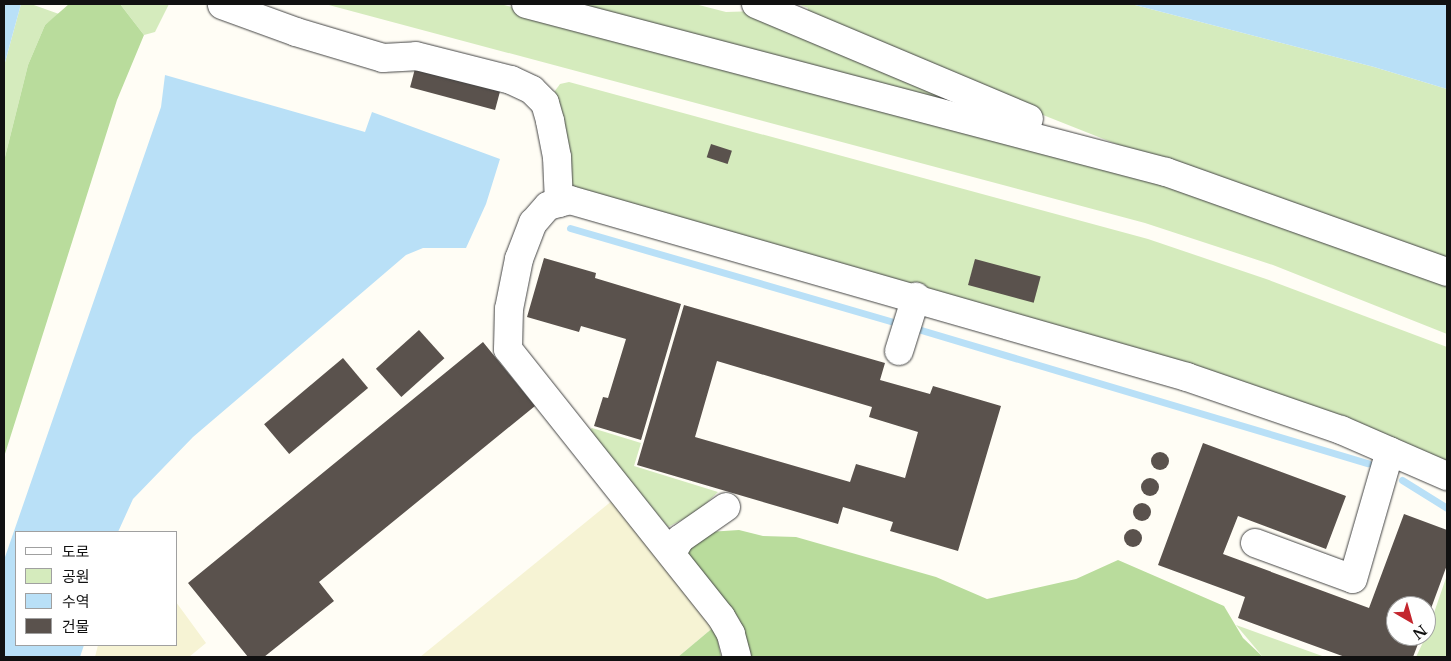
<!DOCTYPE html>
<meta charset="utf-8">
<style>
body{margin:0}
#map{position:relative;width:1451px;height:661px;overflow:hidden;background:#fffdf5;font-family:"Libre Baskerville","Noto Sans KR",serif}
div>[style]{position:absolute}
.farmland>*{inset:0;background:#f6f3d4}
.green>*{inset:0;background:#d5ebbd}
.forest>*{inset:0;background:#b9dc9c}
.water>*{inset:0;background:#b9e0f7}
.stream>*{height:7px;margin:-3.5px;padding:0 3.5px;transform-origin:3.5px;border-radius:3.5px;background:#b9e0f7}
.building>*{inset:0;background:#5a524d;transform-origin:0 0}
.round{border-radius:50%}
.roads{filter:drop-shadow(0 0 1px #444) drop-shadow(0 0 1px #444)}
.minor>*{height:28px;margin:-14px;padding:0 14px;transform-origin:14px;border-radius:14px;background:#fff}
span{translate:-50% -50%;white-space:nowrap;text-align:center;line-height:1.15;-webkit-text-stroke:5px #fff;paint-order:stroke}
.frame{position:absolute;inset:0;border:5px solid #111;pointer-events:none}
.legend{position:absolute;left:15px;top:531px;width:162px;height:115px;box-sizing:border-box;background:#fff;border:1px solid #a0a0a0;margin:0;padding:6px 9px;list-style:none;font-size:15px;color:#111}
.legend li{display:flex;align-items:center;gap:10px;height:25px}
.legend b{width:25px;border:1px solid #a0a0a0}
.north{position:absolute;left:1386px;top:596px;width:50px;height:50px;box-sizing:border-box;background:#fff;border:1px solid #a0a0a0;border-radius:50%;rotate:142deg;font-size:14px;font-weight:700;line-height:20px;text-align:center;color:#111}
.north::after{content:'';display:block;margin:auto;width:18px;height:22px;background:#c4262e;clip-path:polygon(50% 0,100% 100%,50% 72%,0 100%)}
</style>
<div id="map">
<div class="farmland">
<div style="clip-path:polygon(613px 500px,715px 626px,678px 657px,420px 657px)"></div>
<div style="clip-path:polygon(176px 602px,206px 643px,189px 657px,95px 657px,98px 645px,176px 645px)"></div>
</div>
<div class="green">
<div style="clip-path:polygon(21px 4px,31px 4px,59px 14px,45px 25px,28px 65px,4px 161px,4px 66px)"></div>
<div style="clip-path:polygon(120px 4px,169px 4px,155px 32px,144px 35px)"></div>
<div style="clip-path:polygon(325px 4px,500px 4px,1061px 149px,1447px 278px,1447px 334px,1273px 265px,1145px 223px)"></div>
<div style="clip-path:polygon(559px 4px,695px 4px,726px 12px,757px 11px,1010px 117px)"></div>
<div style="clip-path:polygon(798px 4px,1131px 4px,1374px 67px,1447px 89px,1447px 263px,1159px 161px,1038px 113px,805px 17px,808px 8px)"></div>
<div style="clip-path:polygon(569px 82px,1148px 239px,1269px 280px,1447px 347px,1447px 464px,570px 192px,549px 99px,560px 84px)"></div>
<div style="clip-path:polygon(592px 428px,641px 443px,634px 466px,718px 492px,697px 512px,668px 527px,589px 430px)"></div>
<div style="clip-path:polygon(1447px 575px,1447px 657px,1416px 657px,1426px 636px)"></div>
<div style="clip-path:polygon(1236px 625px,1325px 657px,1263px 657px)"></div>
</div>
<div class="forest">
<div style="clip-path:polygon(69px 4px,120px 4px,144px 35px,117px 100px,4px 457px,4px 161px,28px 65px,45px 25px)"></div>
<div style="clip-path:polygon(739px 530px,763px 536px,796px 537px,936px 577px,987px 599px,1076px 579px,1118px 560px,1224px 606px,1243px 638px,1263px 657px,751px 657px,739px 619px,687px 554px,695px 541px,708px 532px)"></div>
<div style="clip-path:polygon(715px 626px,721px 657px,678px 657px)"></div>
</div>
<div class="water">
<div style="clip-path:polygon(4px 4px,21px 4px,4px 66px)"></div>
<div style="clip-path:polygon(1131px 4px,1447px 4px,1447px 89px,1374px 67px)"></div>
<div style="clip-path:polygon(165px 75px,365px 132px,372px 112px,500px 159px,486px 204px,466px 248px,423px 248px,406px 255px,193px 437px,133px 499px,118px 532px,16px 532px,16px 645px,84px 645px,80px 657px,4px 657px,4px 560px,161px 107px)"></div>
</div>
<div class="stream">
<div style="left:570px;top:228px;width:345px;rotate:16.2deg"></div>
<div style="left:911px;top:327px;width:477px;rotate:16.6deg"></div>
<div style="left:1402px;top:480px;width:53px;rotate:31.9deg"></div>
</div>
<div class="building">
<div style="left:416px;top:65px;width:88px;height:23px;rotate:15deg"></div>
<div style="left:711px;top:144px;width:22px;height:14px;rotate:18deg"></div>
<div style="clip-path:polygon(544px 258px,596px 273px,595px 278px,681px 304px,641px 440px,594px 426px,603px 397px,608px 398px,626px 339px,581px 326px,579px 332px,527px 317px)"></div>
<div style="left:975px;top:259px;width:68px;height:27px;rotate:15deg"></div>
<div style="clip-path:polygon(evenodd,684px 305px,885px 363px,880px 380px,930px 394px,933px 386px,1001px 406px,958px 551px,890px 531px,893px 522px,843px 507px,838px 524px,637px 465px,684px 305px,717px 361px,872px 407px,869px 417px,918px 432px,905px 478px,856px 464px,850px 482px,695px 437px,717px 361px)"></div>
<div style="left:419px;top:330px;width:38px;height:58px;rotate:48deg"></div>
<div style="clip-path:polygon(483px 342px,535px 406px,319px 582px,334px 601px,264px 657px,248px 657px,188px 583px)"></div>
<div style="left:343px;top:358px;width:39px;height:103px;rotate:50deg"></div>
<div style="clip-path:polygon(1203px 443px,1346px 496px,1326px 549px,1238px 516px,1223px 554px,1369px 608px,1404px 514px,1447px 530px,1447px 565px,1426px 622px,1426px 606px,1396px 606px,1396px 636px,1421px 636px,1413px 657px,1345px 657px,1238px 618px,1245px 597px,1158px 565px)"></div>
<div class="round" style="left:1151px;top:452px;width:18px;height:18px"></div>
<div class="round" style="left:1141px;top:478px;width:18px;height:18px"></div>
<div class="round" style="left:1133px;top:503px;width:18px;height:18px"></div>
<div class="round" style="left:1124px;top:529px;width:18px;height:18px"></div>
</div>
<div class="roads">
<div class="minor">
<div style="left:526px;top:4px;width:662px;rotate:14.71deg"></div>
<div style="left:1166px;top:172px;width:298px;rotate:19.6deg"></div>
<div style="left:756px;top:4px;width:296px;rotate:22.8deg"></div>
<div style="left:222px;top:5px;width:79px;rotate:20deg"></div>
<div style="left:296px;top:32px;width:91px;rotate:16.6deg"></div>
<div style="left:383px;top:58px;width:33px;rotate:-3deg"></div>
<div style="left:416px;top:56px;width:98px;rotate:14.2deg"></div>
<div style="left:511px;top:80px;width:23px;rotate:25deg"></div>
<div style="left:532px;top:90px;width:18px;rotate:45deg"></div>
<div style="left:545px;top:103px;width:19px;rotate:74deg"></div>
<div style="left:550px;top:121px;width:37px;rotate:79deg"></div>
<div style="left:557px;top:157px;width:46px;rotate:87.5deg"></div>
<div style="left:899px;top:351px;width:57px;rotate:-72.5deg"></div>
<div style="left:1255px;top:543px;width:104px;rotate:20.2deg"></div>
<div style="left:1353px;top:579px;width:133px;rotate:-73.9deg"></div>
<div style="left:672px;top:553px;width:16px;rotate:-60deg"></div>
<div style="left:680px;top:539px;width:56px;rotate:-34.8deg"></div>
<div style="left:737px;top:657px;width:24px;rotate:-105deg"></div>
<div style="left:731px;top:634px;width:20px;rotate:-120deg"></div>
<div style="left:721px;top:617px;width:342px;rotate:-128.5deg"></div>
<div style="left:508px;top:349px;width:40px;rotate:-88.6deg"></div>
<div style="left:509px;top:309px;width:51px;rotate:-78.7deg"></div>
<div style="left:519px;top:259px;width:39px;rotate:-69deg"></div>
<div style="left:533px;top:223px;width:23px;rotate:-49deg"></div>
<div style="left:548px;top:206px;width:23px;rotate:-15deg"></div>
<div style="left:570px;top:200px;width:642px;rotate:16.01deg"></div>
<div style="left:1187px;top:377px;width:163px;rotate:19deg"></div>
<div style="left:1341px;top:430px;width:116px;rotate:23.5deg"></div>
</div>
</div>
<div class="frame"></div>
<ul class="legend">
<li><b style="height:6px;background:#fff"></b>도로</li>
<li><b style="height:14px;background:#d5ebbd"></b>공원</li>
<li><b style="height:14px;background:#b9e0f7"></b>수역</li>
<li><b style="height:14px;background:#5a524d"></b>건물</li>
</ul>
<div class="north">N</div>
</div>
